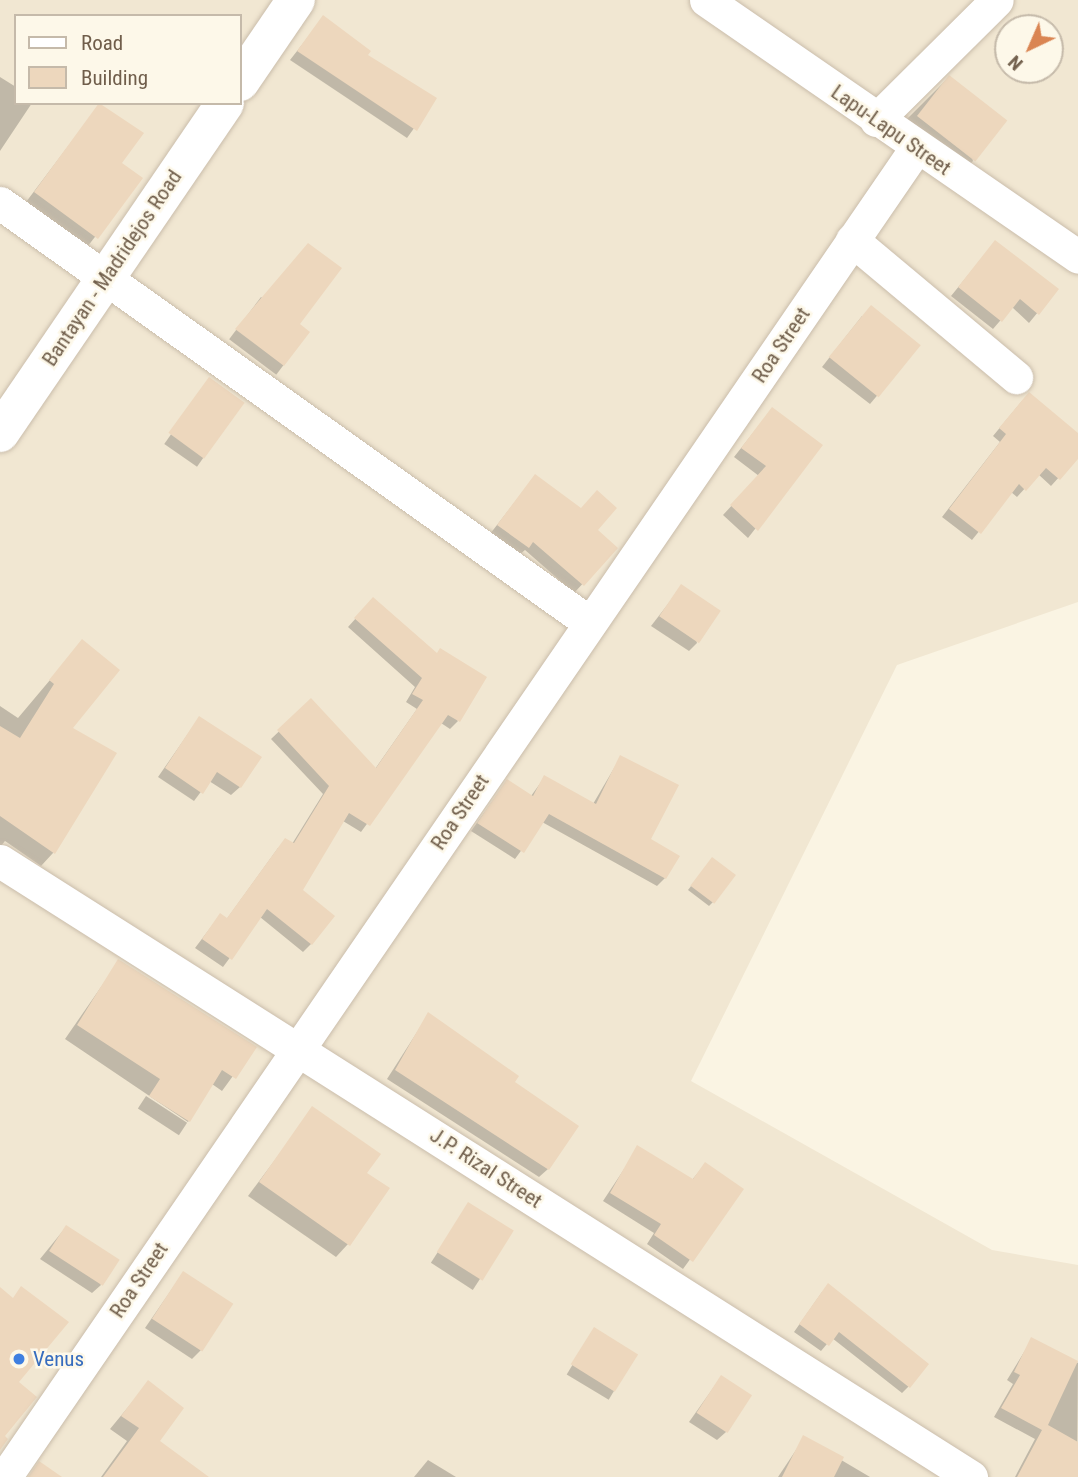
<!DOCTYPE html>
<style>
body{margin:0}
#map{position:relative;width:1078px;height:1477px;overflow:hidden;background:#faf4e3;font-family:"Roboto Condensed",sans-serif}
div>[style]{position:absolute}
.residential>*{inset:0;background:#f1e7d2}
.shadow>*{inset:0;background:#0003;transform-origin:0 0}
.building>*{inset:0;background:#edd7bd;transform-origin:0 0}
.roads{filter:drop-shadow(0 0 2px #cabdab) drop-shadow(0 0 2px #cabdab)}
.street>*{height:33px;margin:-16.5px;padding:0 16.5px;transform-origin:16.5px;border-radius:16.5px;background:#fff}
.secondary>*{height:38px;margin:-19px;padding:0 19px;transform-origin:19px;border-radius:19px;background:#fff}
.dots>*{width:19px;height:19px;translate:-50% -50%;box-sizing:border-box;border:4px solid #fdf8e9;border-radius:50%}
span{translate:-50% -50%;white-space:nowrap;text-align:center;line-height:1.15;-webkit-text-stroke:5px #fdf8e9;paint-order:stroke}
.street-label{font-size:21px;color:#705e4b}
.shop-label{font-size:21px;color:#366cbe}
.left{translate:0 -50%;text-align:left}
.legend{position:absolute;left:14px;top:14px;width:228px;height:91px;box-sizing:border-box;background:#fdf8e9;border:2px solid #c5baaa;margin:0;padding:9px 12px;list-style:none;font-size:21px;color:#705e4b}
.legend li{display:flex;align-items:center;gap:14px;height:35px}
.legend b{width:35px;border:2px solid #c5baaa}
.north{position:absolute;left:994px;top:14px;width:70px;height:70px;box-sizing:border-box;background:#fdf8e9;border:2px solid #c5baaa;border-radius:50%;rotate:224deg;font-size:19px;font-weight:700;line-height:28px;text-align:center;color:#705e4b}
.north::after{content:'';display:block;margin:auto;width:24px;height:32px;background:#da8552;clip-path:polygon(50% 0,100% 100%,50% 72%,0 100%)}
</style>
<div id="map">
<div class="residential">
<div style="clip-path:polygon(evenodd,0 0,1078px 0,1078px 602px,897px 665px,691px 1081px,992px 1250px,1078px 1265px,1078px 1477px,0 1477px,0 0,16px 16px,240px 16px,240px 103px,16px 103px,16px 16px,0 0,1008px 28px,1050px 28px,1050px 70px,1008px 70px,1008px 28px)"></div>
</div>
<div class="shadow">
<div style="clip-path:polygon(323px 18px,366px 55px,435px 99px,407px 138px,290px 60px)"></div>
<div style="clip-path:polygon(0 77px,16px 87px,16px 103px,32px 103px,0 151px)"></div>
<div style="clip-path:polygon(949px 77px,973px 161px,965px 169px,905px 121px)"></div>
<div style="clip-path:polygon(100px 104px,120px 164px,140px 179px,84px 251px,23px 206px)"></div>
<div style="clip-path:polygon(995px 242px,1056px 290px,1029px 323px,1012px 307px,993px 329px,951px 296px)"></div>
<div style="left:261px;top:297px;width:59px;height:53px;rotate:37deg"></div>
<div style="clip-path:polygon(862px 316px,919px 346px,870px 404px,822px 367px)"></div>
<div style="left:209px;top:380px;width:40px;height:78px;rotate:35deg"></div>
<div style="clip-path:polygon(1022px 401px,1078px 435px,1078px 456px,1051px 486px,1038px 474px,1017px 497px,1011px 492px,972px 540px,942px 517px,1000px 442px,993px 436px)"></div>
<div style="clip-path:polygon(772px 409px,820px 446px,748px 538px,723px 515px,759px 476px,734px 457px)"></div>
<div style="clip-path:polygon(535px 476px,616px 548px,574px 593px,525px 550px,519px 555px,490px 534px)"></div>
<div style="clip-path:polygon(682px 586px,697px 643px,689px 651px,651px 626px)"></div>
<div style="clip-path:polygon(366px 607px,458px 721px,450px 729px,441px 723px,361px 832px,343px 821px,301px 890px,333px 916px,311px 944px,303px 952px,260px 917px,223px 967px,195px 948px,220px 915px,226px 920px,278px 848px,292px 844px,323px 794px,271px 739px,311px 701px,375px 769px,417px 709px,406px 702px,415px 687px,348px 627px)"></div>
<div style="clip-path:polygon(82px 642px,70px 728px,114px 754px,53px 853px,41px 866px,5px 841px,0 847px,0 706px,18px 718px)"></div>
<div style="clip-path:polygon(199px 718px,240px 787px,231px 795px,209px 781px,194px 801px,158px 777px)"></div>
<div style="clip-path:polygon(620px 758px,665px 878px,657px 886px,542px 822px,515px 859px,471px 831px,507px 781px,531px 796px,544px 778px,593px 804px)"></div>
<div style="clip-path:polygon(709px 863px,713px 902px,709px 906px,688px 890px)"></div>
<div style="clip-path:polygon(119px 961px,254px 1047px,222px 1091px,212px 1084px,188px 1122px,65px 1039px)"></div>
<div style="clip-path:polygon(428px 1015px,512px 1083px,548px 1169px,539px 1177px,387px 1079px)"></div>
<div style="left:146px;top:1096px;width:49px;height:15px;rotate:33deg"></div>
<div style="clip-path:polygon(313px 1109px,365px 1173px,348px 1244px,336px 1257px,248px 1196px)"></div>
<div style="clip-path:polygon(638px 1148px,692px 1180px,705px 1164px,741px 1189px,683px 1269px,647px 1244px,654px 1233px,603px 1201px)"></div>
<div style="left:469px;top:1204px;width:50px;height:70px;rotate:33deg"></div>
<div style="clip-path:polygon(66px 1227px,101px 1285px,92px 1293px,40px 1259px)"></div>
<div style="clip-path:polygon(183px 1273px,201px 1350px,192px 1359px,145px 1328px)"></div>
<div style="clip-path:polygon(822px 1292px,909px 1386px,902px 1393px,832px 1338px,821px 1351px,794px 1332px)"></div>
<div style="left:594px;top:1329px;width:49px;height:53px;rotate:31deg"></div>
<div style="clip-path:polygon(1032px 1339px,1078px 1363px,1077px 1477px,1015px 1477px,1035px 1439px,994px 1417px,1013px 1384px,1007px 1380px)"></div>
<div style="clip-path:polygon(721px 1377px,726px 1432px,717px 1440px,689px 1422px)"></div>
<div style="clip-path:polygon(148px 1383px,158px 1441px,199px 1477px,101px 1477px,127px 1441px,110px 1429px)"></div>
<div style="clip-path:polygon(804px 1438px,870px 1477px,778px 1477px)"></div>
<div style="clip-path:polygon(428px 1460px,456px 1477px,414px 1477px)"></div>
</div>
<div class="building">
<div style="clip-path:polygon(323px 15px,371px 51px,368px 55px,437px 98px,417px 131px,297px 51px)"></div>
<div style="left:949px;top:75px;width:74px;height:52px;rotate:38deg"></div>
<div style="clip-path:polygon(99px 103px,144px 133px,122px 163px,143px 178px,98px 239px,34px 192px)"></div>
<div style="clip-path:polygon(995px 240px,1059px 289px,1039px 315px,1020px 299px,1002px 322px,958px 287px)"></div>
<div style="clip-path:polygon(308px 243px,342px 268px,300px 324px,310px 332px,284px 366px,235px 329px)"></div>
<div style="left:871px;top:305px;width:64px;height:67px;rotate:39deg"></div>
<div style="left:209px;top:377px;width:44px;height:69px;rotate:36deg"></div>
<div style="clip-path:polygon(1029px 392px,1078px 433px,1078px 459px,1060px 480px,1046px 468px,1026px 491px,1019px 484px,981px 534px,949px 509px,1006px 434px,999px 428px)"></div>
<div style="clip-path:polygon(772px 407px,823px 445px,758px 531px,730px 505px,766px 466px,741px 448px)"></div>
<div style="clip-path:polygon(535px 474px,581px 508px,597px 490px,617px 508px,598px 530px,618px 548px,584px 586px,533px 542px,529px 548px,497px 525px)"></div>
<div style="left:681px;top:584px;width:48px;height:39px;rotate:34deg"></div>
<div style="clip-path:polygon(373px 597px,437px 653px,440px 648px,487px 677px,460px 722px,448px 715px,370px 826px,349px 813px,303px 890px,335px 916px,312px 945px,267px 909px,232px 960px,202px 939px,220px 913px,227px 918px,285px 838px,294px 843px,329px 786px,277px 730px,311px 698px,376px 768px,423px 700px,412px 694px,422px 678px,354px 618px)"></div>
<div style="clip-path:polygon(82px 639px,120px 670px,73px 728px,117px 753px,55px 854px,0 816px,0 726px,20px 738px,54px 684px,49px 680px)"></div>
<div style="clip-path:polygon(199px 716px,262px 757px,241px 788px,217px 772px,203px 794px,165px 768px)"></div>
<div style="clip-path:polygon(620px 755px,679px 785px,651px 839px,680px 856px,666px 879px,549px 814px,524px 853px,477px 823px,507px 779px,533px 796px,544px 775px,596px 804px)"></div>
<div style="left:712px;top:857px;width:30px;height:36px;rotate:37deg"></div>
<div style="clip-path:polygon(118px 959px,257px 1047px,236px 1079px,222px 1070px,190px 1122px,149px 1096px,160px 1079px,77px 1025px)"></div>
<div style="clip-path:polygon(428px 1012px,519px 1076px,515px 1082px,579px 1126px,549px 1170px,395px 1070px)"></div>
<div style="clip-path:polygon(312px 1106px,381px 1154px,367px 1173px,390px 1188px,350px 1246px,259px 1182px)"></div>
<div style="clip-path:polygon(637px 1145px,693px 1179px,705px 1162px,744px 1189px,693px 1262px,654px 1235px,661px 1224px,610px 1193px)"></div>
<div style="left:468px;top:1202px;width:54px;height:59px;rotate:32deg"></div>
<div style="left:66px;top:1225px;width:64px;height:31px;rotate:33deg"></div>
<div style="left:183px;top:1271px;width:60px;height:57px;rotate:33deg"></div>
<div style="clip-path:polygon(828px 1283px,929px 1364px,910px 1388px,839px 1332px,829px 1346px,799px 1324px)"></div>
<div style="clip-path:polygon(21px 1286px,69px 1322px,19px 1382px,37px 1397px,5px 1436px,8px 1439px,0 1450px,0 1287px,13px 1298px)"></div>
<div style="left:594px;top:1327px;width:52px;height:44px;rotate:32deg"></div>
<div style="clip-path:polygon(1031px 1337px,1078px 1361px,1048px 1425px,1078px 1442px,1078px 1477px,1017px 1477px,1042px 1430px,1001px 1408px,1020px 1375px,1014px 1372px)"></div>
<div style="left:721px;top:1375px;width:37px;height:45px;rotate:33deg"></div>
<div style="clip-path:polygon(148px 1380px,184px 1408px,160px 1441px,209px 1477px,103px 1477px,139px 1428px,121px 1416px)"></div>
<div style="clip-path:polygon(803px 1435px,844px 1457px,834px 1477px,782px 1477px)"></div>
<div style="clip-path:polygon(39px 1461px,62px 1477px,28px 1477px)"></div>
</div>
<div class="roads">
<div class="street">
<div style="left:706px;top:0;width:452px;rotate:34.6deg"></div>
<div style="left:876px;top:120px;width:170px;rotate:-44.8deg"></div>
<div style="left:0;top:203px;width:724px;rotate:35.45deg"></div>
<div style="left:852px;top:240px;width:214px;rotate:39.9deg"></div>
<div style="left:0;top:861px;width:1150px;rotate:32.39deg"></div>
<div style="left:5px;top:1477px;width:1611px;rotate:-55.57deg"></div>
</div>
<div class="secondary">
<div style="left:240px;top:82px;width:99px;rotate:-55.7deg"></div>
<div style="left:0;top:433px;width:399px;rotate:-55.7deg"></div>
</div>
</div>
<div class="dots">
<div style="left:19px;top:1359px;background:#3f7fe0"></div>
</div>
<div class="street-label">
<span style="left:891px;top:130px;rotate:35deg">Lapu-Lapu Street</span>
<span style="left:112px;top:268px;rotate:-56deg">Bantayan - Madridejos Road</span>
<span style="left:781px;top:345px;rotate:-56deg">Roa Street</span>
<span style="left:460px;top:812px;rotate:-56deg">Roa Street</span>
<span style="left:486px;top:1168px;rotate:33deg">J.P. Rizal Street</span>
<span style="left:139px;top:1280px;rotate:-56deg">Roa Street</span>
</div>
<div class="shop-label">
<span class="left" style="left:33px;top:1359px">Venus</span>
</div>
<ul class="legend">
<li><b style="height:9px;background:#fff"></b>Road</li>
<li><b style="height:19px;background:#edd7bd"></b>Building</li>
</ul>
<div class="north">N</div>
</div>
